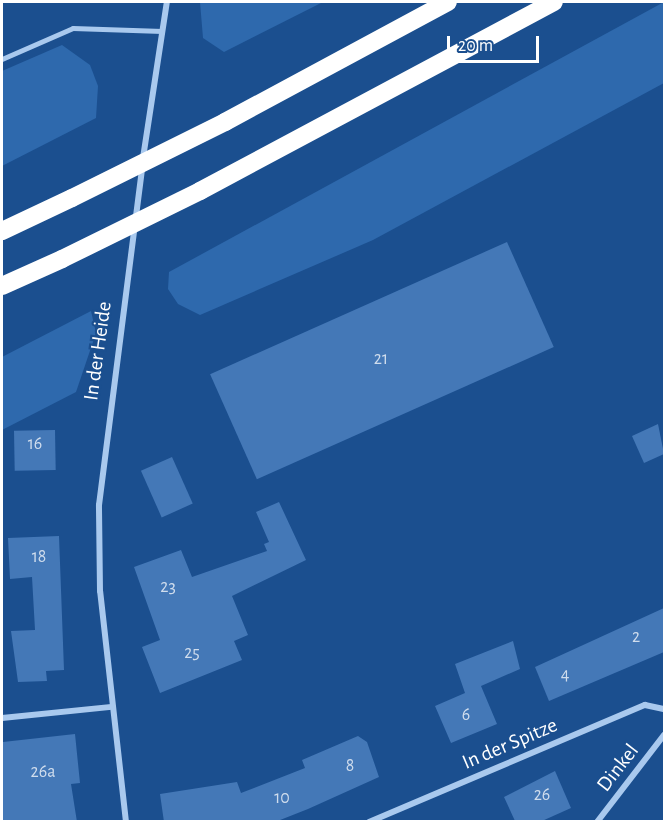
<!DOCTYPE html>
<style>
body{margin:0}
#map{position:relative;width:666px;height:823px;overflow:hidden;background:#1b4f8f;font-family:"Alegreya Sans",sans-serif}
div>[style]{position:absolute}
.green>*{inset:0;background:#2e69ad}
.building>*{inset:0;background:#4478b7;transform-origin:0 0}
.service>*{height:4.5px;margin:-2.25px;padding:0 2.25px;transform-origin:2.25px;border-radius:2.25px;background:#a9c9ee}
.minor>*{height:6px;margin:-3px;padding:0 3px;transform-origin:3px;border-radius:3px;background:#a9c9ee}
.motorway>*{height:18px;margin:-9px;padding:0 9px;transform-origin:9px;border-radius:9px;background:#fff}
.motorway-bridge>*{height:18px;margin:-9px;padding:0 9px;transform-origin:9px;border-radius:9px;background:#fff}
span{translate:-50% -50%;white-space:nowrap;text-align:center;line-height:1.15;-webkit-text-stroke:4.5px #1b4f8f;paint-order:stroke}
.number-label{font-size:18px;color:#d0dded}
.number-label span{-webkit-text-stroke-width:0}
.street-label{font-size:21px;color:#fff}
.frame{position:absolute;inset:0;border:3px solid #fff;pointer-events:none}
.scale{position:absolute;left:447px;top:36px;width:92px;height:27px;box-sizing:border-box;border:3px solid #fff;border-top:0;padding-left:8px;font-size:18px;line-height:21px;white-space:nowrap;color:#fff;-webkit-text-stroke:4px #1b4f8f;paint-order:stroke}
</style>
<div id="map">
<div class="green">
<div style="clip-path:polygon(200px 2px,323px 2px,224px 52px,203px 38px)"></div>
<div style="clip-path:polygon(664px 2px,664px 83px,373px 240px,200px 315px,178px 304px,168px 289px,169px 272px)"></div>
<div style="clip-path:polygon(62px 45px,90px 65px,98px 86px,96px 118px,2px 166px,2px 71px)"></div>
<div style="clip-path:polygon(91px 311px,96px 333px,76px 392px,2px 430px,2px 357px)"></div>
</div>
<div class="building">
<div style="left:507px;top:242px;width:115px;height:325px;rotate:66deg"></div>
<div style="clip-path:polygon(658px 424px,664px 454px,644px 463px,632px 436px)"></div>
<div style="left:55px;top:430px;width:40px;height:41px;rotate:89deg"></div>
<div style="left:172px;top:457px;width:51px;height:34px;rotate:66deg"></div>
<div style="clip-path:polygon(279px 502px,306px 560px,232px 596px,248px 635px,234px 641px,242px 660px,160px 693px,142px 647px,160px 640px,134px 567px,181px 550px,192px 577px,267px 551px,264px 544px,269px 542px,256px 512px)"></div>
<div style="clip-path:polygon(59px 536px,64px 670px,46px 671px,47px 681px,18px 682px,11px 631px,35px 630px,32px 577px,10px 579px,8px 538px)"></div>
<div style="clip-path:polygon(664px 608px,664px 652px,549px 701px,535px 667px)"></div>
<div style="clip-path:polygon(513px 641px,520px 669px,481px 686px,497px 724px,451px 743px,435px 706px,465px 693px,455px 664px)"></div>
<div style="clip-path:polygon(75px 734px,80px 783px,71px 784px,77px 822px,2px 822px,3px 742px)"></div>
<div style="clip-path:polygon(358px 736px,367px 742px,379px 777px,308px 809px,275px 822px,164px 822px,160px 794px,237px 782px,241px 793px,305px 768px,302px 760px)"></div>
<div style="clip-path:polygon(555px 771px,571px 808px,542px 821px,515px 821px,504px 797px)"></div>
</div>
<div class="service">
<div style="left:2px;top:59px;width:77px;rotate:-23.6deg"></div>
<div style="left:73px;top:28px;width:89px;rotate:1.9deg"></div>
</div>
<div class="minor">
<div style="left:143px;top:158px;width:158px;rotate:-81.3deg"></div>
<div style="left:2px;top:718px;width:110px;rotate:-5.8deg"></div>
<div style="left:126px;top:822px;width:232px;rotate:-96.4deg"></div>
<div style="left:100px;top:591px;width:86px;rotate:-90.7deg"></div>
<div style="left:99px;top:505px;width:340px;rotate:-82.7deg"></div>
<div style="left:369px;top:822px;width:300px;rotate:-23deg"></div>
<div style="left:645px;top:705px;width:19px;rotate:12deg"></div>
<div style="left:597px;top:822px;width:110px;rotate:-52.4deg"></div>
</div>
<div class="motorway">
<div style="left:225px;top:122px;width:253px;rotate:-28.3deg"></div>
<div style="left:200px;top:191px;width:401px;rotate:-28.1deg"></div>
<div style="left:2px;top:231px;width:77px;rotate:-25.2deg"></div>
<div style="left:2px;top:286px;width:66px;rotate:-24.2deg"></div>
</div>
<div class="motorway-bridge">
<div style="left:72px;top:198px;width:171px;rotate:-26.4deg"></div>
<div style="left:62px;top:259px;width:154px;rotate:-26.2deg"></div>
</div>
<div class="number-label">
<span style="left:381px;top:359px">21</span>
<span style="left:35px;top:444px">16</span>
<span style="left:39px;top:557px">18</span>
<span style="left:168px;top:587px">23</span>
<span style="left:636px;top:637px">2</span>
<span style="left:192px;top:653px">25</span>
<span style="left:565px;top:675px">4</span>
<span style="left:466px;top:715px">6</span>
<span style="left:350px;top:766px">8</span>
<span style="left:43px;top:772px">26a</span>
<span style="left:542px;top:795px">26</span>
<span style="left:282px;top:798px">10</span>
</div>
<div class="street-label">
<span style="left:98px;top:351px;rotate:-82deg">In der Heide</span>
<span style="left:510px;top:744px;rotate:-23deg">In der Spitze</span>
<span style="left:618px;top:768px;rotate:-52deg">Dinkel</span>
</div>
<div class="frame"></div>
<div class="scale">20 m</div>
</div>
